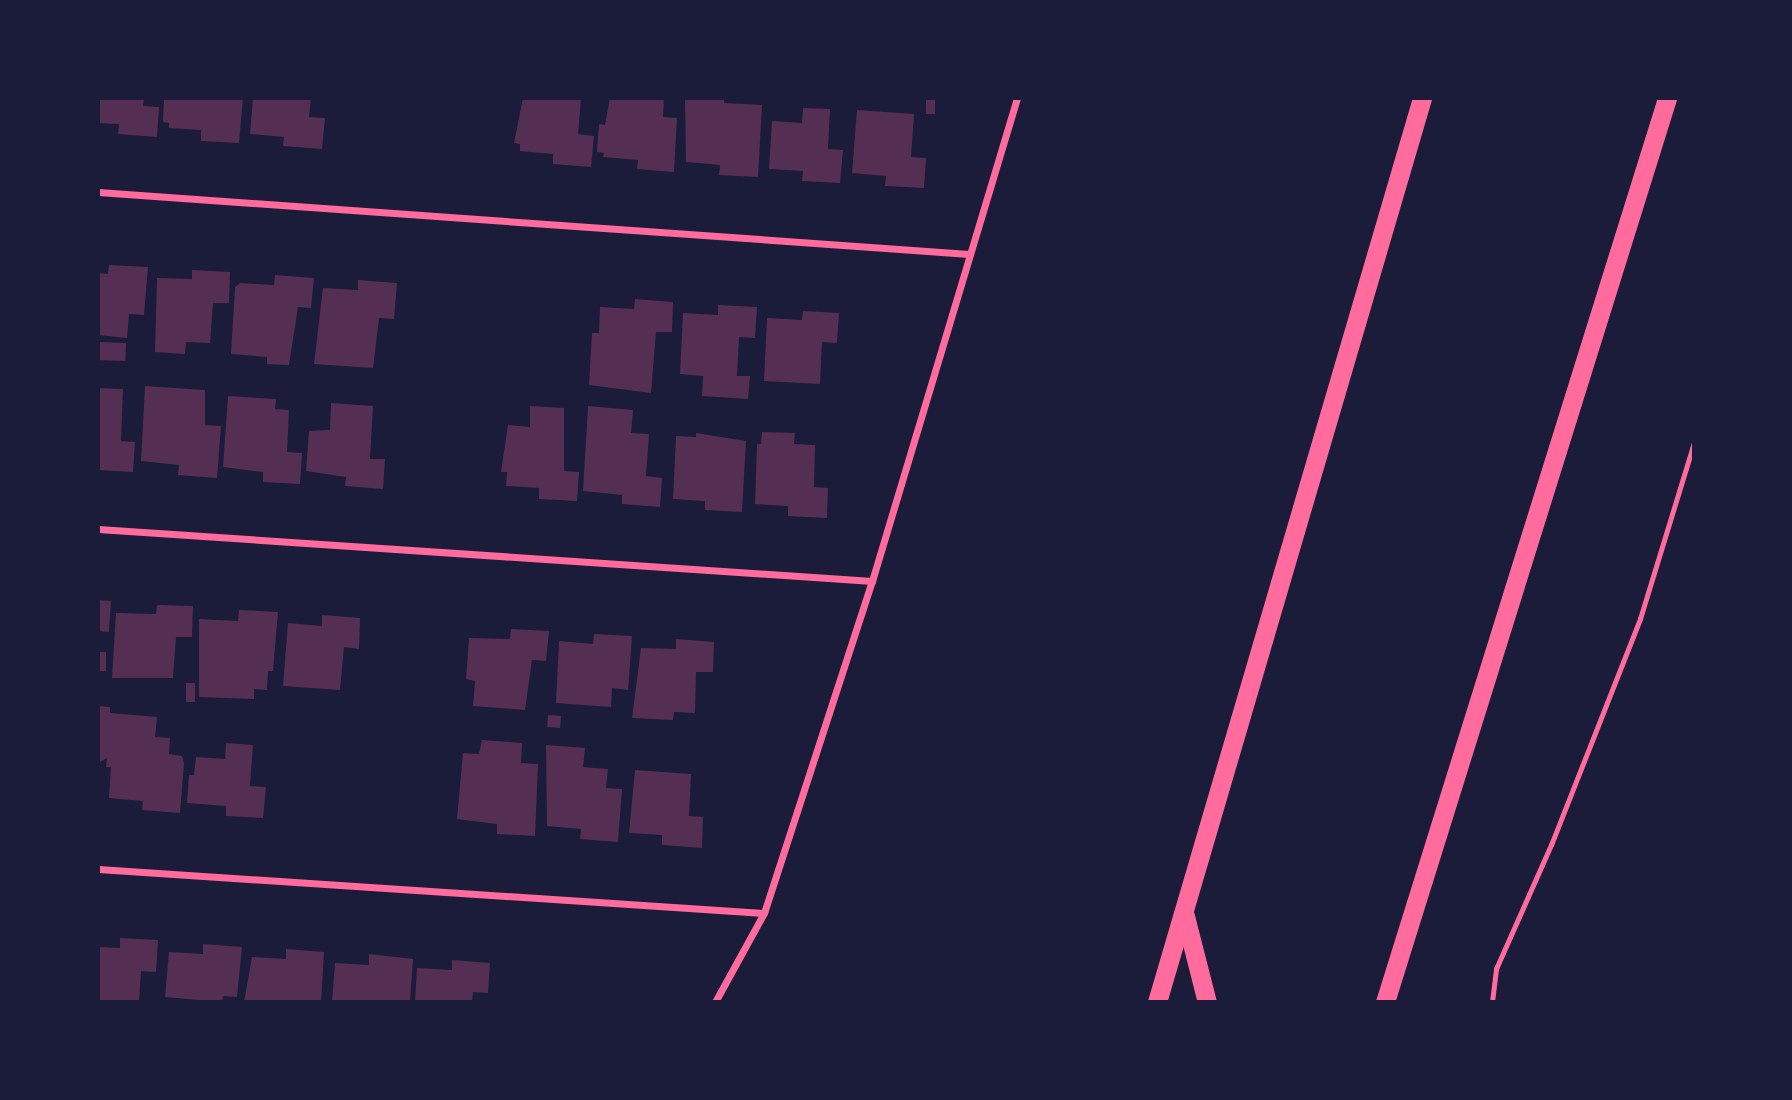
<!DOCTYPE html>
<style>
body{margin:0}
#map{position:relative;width:1792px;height:1100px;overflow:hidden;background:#1b1b3a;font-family:Manrope,sans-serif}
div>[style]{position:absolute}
.building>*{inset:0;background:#542f53;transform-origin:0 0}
.path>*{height:4.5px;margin:-2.25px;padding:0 2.25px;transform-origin:2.25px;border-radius:2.25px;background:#ff6b9d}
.minor>*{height:7px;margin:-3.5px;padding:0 3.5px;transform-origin:3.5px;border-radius:3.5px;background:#ff6b9d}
.trunk>*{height:19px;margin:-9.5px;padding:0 9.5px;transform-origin:9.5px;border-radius:9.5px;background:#ff6b9d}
span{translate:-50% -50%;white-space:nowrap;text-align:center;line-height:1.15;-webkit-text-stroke:5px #1b1b3a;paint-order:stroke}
.frame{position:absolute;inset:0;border:100px solid #1b1b3a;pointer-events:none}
</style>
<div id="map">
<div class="building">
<div style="clip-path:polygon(98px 98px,144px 98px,143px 106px,159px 107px,157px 137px,118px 134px,119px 124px,98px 123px)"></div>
<div style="clip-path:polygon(164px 98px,243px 98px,239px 143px,201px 141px,201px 130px,169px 128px,169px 123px,163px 122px)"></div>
<div style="clip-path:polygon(253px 98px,311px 98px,309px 117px,325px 118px,322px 149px,283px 146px,284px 137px,250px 134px)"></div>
<div style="clip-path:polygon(523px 98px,581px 98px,578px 134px,594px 136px,591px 167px,553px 164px,553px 154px,520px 151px,520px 144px,514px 143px)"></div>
<div style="clip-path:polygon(610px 98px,664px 98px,663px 117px,677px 118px,674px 172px,637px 169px,638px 160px,603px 157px,604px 153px,597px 152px,599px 124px,605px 125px)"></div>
<div style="clip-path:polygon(685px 98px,724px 98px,724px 103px,762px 105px,758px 177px,719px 175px,720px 165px,686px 162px)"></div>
<div style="left:926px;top:98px;width:9px;height:16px"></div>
<div style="clip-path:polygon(803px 108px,830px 109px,828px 149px,843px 150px,840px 183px,802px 181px,803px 171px,769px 169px,772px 121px,802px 123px)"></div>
<div style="clip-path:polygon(857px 110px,914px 114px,911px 157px,926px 158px,924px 188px,885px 186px,886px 176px,852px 173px)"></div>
<div style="clip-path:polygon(109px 265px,148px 267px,144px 315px,129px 314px,127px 338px,98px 335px,98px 273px,108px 274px)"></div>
<div style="clip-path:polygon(192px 270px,230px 272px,229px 303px,213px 303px,210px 343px,186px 342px,185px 354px,155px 352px,157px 278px,192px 279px)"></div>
<div style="clip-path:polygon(275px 275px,314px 278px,311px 308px,298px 307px,289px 365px,267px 364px,267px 357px,231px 354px,235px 287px,240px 283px,274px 285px)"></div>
<div style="clip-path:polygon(358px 280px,397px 283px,394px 319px,379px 318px,373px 368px,314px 364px,323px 288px,358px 290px)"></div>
<div style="clip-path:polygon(635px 299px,673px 302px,672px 332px,656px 332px,651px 393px,589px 385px,592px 333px,599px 333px,600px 307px,634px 309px)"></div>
<div style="clip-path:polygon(718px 305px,757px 307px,755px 338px,739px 337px,737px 376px,750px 376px,748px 399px,702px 396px,703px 376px,680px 374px,683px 313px,718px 315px)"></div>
<div style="clip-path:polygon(803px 311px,839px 313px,837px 343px,822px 342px,820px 384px,764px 381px,767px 318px,802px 320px)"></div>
<div style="left:98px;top:342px;width:28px;height:18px;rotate:2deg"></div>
<div style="clip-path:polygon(145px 386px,205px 390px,205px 425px,221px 426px,217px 478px,178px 475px,179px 465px,141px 461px)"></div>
<div style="clip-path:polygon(98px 388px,123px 389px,121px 441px,135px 442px,133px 472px,98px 470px)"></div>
<div style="clip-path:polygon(228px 396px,276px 399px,275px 409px,289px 410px,287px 452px,302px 453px,300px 484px,263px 482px,263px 472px,223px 467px)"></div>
<div style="clip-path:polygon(331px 403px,373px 406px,370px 459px,385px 459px,383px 489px,345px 486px,346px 477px,306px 471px,309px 431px,330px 430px)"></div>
<div style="clip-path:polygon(530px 406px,564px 408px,564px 471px,579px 472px,577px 501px,539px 499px,539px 488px,506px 486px,507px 472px,501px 472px,508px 425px,530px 427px)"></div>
<div style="clip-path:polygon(588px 406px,633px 410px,631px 433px,649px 434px,646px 476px,662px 478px,660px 507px,622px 504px,622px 495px,583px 491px)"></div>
<div style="clip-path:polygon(762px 432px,795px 433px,794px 444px,815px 445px,814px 487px,828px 488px,827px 518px,788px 516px,788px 506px,755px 504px,757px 444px,761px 444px)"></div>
<div style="clip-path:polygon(696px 433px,746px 441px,742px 512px,705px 510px,705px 501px,673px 499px,676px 436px,696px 437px)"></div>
<div style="clip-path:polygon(98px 600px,111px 601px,109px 632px,98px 631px)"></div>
<div style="clip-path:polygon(157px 605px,193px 606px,192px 637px,176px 637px,173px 678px,112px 678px,116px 613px,156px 614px)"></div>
<div style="clip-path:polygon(239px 610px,278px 612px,273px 671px,268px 671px,267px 690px,254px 689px,254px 699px,199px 697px,199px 619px,238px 621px)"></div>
<div style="clip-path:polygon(322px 615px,360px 618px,359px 649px,344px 647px,340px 690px,283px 686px,288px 623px,322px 626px)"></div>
<div style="clip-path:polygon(511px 629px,549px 631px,546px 661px,532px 660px,525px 710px,473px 706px,475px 681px,466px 679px,469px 638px,510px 639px)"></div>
<div style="clip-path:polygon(594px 634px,632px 636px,628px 690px,612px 688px,611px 707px,556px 703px,559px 641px,593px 644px)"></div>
<div style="clip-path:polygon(676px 639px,714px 642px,713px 672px,696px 672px,695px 713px,674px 712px,673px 720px,632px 718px,641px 648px,676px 649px)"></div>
<div style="left:98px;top:652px;width:8px;height:19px"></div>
<div style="left:186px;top:683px;width:9px;height:19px"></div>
<div style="clip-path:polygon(98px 706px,110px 707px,110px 713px,157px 717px,155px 737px,170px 738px,169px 754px,182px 756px,184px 763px,180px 813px,142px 810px,143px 801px,109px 798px,111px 767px,106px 767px,107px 758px,98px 763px)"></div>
<div style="left:548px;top:715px;width:13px;height:12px;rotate:4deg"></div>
<div style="clip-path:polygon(482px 740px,522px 743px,521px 763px,538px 764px,535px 836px,497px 834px,497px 824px,457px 819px,463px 753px,479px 754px)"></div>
<div style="clip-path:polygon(226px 743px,253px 745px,250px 786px,266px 787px,263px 818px,226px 816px,226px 806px,187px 803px,189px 775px,194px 775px,196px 757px,225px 759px)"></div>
<div style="clip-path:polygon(546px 745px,585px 748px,583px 767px,608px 769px,606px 788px,622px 789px,618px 842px,580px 839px,581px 829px,547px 826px)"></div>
<div style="clip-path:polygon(635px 770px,691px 774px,689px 816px,703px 817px,702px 848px,662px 845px,662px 835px,629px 833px)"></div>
<div style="clip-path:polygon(120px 938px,158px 940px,156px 972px,141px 971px,139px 1002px,98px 1002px,98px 947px,120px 948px)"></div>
<div style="clip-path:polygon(203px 944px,242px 947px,237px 997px,223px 996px,222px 1002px,165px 997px,169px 952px,203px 954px)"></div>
<div style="clip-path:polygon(286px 949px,324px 952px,321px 1002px,244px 1002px,252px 957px,286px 959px)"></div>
<div style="clip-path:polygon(369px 954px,413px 959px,410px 1002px,332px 1002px,335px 963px,369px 965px)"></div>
<div style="clip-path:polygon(452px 960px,490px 963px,488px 993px,473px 992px,472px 1002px,415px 1002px,417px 968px,452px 970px)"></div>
</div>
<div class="path">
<div style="left:1492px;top:1002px;width:33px;rotate:-83deg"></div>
<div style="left:1496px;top:969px;width:136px;rotate:-66.1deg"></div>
<div style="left:1551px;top:845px;width:243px;rotate:-68.5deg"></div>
<div style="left:1640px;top:619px;width:185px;rotate:-73deg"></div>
</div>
<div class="minor">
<div style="left:98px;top:192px;width:873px;rotate:4.07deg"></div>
<div style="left:98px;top:529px;width:776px;rotate:3.84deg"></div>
<div style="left:98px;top:869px;width:667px;rotate:3.78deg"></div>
<div style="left:715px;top:1002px;width:102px;rotate:-61.2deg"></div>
<div style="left:764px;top:913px;width:349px;rotate:-72deg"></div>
<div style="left:872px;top:581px;width:504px;rotate:-73.29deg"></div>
</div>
<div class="trunk">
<div style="left:1185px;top:916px;width:89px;rotate:75.7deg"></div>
<div style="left:1157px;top:1002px;width:942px;rotate:-73.66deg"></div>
<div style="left:1385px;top:1002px;width:947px;rotate:-72.67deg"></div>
</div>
<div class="frame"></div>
</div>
